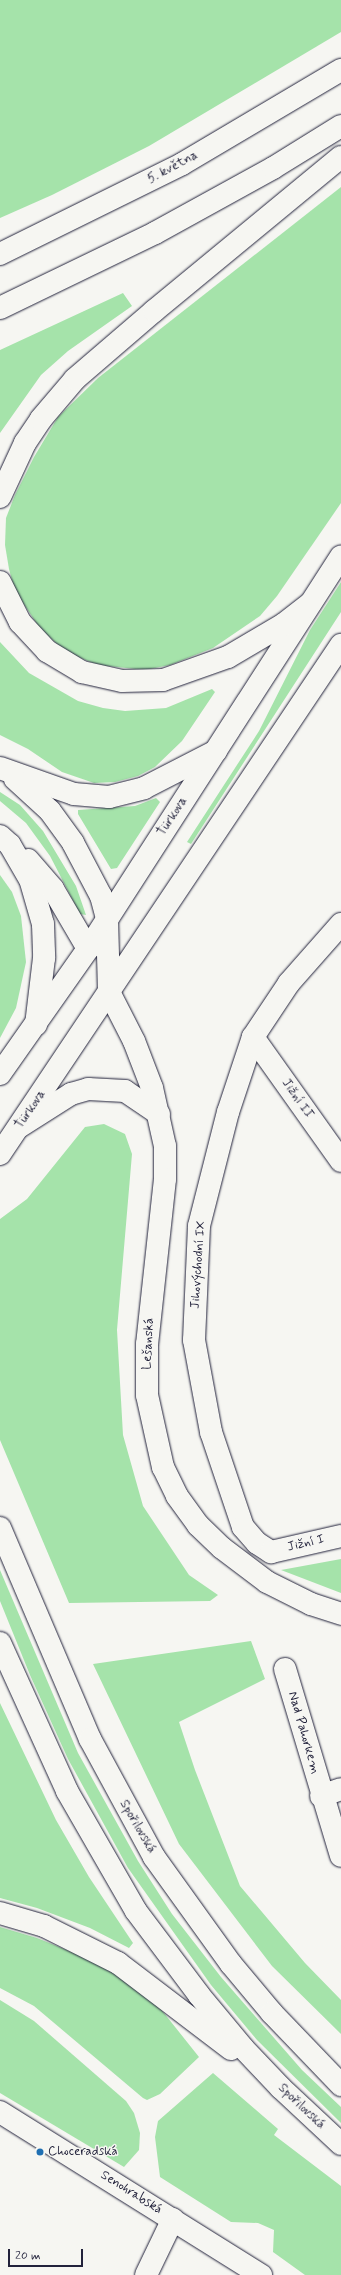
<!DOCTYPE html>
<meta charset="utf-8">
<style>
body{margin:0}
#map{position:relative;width:341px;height:2275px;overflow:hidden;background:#f6f6f2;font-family:Mynerve,sans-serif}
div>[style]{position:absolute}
.green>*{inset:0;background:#a5e3aa}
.roads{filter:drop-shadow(0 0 1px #22223b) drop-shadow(0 0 1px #22223b)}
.minor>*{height:22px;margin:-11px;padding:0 11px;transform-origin:11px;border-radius:11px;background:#f6f6f2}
.major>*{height:22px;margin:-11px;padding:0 11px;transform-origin:11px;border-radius:11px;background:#f6f6f2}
.highway>*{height:22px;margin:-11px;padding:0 11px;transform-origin:11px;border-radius:11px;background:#f6f6f2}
.dots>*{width:11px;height:11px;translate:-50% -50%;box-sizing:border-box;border:2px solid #f6f6f2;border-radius:50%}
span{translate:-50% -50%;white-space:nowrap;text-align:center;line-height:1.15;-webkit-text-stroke:3px #f6f6f2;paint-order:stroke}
.street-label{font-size:13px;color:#22223b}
.poi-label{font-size:13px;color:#22223b}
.left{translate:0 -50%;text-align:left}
.scale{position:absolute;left:8px;top:2249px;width:75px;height:18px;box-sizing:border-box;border:2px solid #22223b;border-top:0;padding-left:5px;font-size:12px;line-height:14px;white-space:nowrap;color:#22223b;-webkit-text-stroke:3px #f6f6f2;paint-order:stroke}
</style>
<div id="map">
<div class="green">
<div style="clip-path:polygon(0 0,341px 0,341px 32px,149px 146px,52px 195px,0 218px)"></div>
<div style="clip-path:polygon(341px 187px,341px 503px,277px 596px,260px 616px,213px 648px,170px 665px,145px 670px,98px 665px,78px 657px,58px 645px,39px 627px,15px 591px,9px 569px,5px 545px,6px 518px,15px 495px,34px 457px,58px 417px,98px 378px)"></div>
<div style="clip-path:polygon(123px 293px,132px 306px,68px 351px,41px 375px,0 433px,0 350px)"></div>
<div style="clip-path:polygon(341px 582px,341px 612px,191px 844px,187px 842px,259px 731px,310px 630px)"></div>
<div style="clip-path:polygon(0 642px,29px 673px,78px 701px,103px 708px,125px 711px,166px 708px,212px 689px,215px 692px,182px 741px,155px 767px,138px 776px,115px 782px,94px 783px,62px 772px,28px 749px,0 735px)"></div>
<div style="clip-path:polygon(0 792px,20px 805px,43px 831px,76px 886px,86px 915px,80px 914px,50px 856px,26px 823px,0 801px)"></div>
<div style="clip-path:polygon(156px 798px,160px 802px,117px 868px,111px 869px,78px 814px,78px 810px,135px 806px)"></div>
<div style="clip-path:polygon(0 875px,12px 892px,21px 916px,26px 962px,16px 1008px,0 1038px)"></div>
<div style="clip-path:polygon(104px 1124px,125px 1134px,132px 1154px,117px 1330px,123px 1435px,143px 1506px,189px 1575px,218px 1595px,210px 1601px,69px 1603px,0 1440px,0 1219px,27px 1199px,85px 1127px)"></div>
<div style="clip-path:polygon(341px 1559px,341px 1593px,281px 1570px)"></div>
<div style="clip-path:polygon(0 1570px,78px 1753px,138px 1861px,172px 1914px,221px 1977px,302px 2070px,341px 2107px,341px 2123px,257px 2040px,211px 1985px,128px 1868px,68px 1759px,30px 1675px,0 1601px)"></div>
<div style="clip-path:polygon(251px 1641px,265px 1679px,179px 1722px,195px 1770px,240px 1886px,305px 1963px,341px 2000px,341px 2034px,272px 1966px,179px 1844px,93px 1664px)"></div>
<div style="clip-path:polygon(0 1703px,56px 1820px,89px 1877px,133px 1943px,129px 1948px,90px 1928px,37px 1908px,0 1898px)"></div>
<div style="clip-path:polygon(0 1927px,37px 1938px,79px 1955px,119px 1976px,152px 1998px,199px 2057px,160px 2094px,147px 2100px,143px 2098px,34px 2006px,0 1988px)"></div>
<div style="clip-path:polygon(0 2000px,34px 2021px,126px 2101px,134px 2113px,140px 2133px,139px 2150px,124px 2167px,0 2093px)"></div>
<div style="clip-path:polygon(213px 2073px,278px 2129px,274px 2135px,341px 2186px,341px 2275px,305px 2275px,273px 2252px,274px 2230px,258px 2223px,231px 2222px,160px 2177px,155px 2137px,158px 2121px)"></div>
</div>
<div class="roads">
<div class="minor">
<div style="left:341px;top:924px;width:79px;rotate:131.4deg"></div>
<div style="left:289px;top:983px;width:65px;rotate:123.7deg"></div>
<div style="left:253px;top:1037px;width:79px;rotate:108.4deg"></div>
<div style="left:228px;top:1112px;width:118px;rotate:104.3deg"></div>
<div style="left:199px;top:1226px;width:114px;rotate:92.5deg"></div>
<div style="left:194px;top:1340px;width:94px;rotate:79.5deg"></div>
<div style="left:211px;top:1432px;width:100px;rotate:71.4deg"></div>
<div style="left:243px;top:1527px;width:21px;rotate:49deg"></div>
<div style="left:257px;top:1543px;width:17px;rotate:33deg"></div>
<div style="left:271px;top:1552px;width:72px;rotate:-12.9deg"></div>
<div style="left:109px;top:992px;width:55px;rotate:63deg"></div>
<div style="left:134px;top:1041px;width:50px;rotate:69deg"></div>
<div style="left:152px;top:1088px;width:59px;rotate:77.4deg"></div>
<div style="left:165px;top:1146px;width:33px;rotate:90deg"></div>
<div style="left:165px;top:1179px;width:166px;rotate:96.2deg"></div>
<div style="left:147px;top:1344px;width:51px;rotate:90deg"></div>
<div style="left:147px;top:1395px;width:74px;rotate:77.5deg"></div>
<div style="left:163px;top:1467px;width:32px;rotate:64deg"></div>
<div style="left:177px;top:1496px;width:36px;rotate:54deg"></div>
<div style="left:198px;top:1525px;width:33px;rotate:44deg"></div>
<div style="left:222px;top:1548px;width:56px;rotate:37.1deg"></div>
<div style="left:267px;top:1582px;width:49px;rotate:26.6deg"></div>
<div style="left:311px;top:1604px;width:32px;rotate:18deg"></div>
<div style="left:253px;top:1037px;width:152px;rotate:54.6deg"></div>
<div style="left:19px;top:1127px;width:62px;rotate:-32.4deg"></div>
<div style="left:71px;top:1094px;width:18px;rotate:-16deg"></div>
<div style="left:88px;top:1089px;width:37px;rotate:3deg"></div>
<div style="left:125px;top:1091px;width:41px;rotate:34.1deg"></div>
<div style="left:285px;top:1669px;width:195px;rotate:73.3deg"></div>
<div style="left:321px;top:1796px;width:21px;rotate:-19deg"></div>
<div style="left:0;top:2112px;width:308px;rotate:32deg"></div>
<div style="left:146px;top:2275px;width:62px;rotate:-64.3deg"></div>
</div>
<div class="major">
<div style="left:107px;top:919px;width:73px;rotate:88.4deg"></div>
<div style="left:0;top:1074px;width:153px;rotate:-54.9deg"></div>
<div style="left:88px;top:949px;width:467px;rotate:-57.2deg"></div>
<div style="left:0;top:1154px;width:613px;rotate:-56.18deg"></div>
</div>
<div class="highway">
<div style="left:0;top:254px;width:203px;rotate:-26.3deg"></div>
<div style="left:182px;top:164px;width:185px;rotate:-30.6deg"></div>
<div style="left:0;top:308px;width:172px;rotate:-25.8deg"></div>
<div style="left:155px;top:233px;width:135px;rotate:-28.8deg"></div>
<div style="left:273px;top:168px;width:80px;rotate:-31.7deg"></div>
<div style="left:0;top:497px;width:60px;rotate:-65.2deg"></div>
<div style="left:25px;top:443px;width:29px;rotate:-56deg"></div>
<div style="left:41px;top:419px;width:52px;rotate:-49.6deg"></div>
<div style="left:75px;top:379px;width:104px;rotate:-40.7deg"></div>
<div style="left:154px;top:311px;width:242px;rotate:-39.5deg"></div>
<div style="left:0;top:582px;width:45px;rotate:63.4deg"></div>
<div style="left:20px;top:622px;width:40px;rotate:47deg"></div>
<div style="left:47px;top:651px;width:41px;rotate:31deg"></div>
<div style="left:82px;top:672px;width:41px;rotate:12.7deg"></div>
<div style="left:122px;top:681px;width:41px;rotate:-1.4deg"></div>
<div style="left:163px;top:680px;width:69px;rotate:-19.5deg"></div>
<div style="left:228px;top:657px;width:65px;rotate:-30.5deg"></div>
<div style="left:284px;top:624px;width:33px;rotate:-38deg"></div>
<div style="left:0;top:768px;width:78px;rotate:19.4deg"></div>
<div style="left:74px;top:794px;width:35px;rotate:5deg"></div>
<div style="left:109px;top:797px;width:36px;rotate:-14deg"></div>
<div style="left:144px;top:788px;width:81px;rotate:-27.2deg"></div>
<div style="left:15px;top:779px;width:47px;rotate:42.4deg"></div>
<div style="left:50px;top:811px;width:39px;rotate:54deg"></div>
<div style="left:73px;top:843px;width:60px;rotate:62.2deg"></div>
<div style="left:101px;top:896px;width:24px;rotate:75deg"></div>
<div style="left:0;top:836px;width:13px;rotate:42deg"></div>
<div style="left:10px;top:845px;width:39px;rotate:60deg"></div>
<div style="left:30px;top:879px;width:47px;rotate:73.9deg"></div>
<div style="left:43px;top:924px;width:34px;rotate:88deg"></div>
<div style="left:44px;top:958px;width:67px;rotate:96.8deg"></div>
<div style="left:28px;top:860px;width:38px;rotate:49deg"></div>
<div style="left:53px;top:889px;width:69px;rotate:59.7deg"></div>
<div style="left:0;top:1528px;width:229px;rotate:66.9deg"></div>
<div style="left:90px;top:1739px;width:134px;rotate:61.5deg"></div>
<div style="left:154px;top:1857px;width:132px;rotate:54.3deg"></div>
<div style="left:231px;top:1964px;width:64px;rotate:50.1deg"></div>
<div style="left:272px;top:2013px;width:100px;rotate:46.2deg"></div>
<div style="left:0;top:1643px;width:162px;rotate:65.6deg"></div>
<div style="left:67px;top:1791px;width:138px;rotate:60.1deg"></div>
<div style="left:136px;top:1911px;width:105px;rotate:53.1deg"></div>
<div style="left:199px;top:1995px;width:69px;rotate:50.3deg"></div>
<div style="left:243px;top:2048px;width:55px;rotate:46.5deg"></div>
<div style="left:281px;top:2088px;width:82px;rotate:43deg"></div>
<div style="left:0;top:1913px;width:46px;rotate:16.5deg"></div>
<div style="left:44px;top:1926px;width:83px;rotate:26.6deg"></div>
<div style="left:118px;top:1963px;width:142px;rotate:37.3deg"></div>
</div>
</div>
<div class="dots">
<div style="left:40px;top:2152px;background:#1f6fb2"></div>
</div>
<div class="street-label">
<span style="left:173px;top:168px;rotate:-28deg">5. května</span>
<span style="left:173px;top:817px;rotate:-57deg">Türkova</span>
<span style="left:297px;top:1099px;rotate:55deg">Jižní II</span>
<span style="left:31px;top:1110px;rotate:-56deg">Türkova</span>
<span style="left:199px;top:1265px;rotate:-86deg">Jihovýchodní IX</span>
<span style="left:149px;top:1344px;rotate:-87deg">Lešanská</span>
<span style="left:306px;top:1544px;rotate:-13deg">Jižní I</span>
<span style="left:303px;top:1733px;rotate:74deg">Nad Pahorkem</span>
<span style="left:137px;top:1827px;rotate:60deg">Spořilovská</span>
<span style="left:301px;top:2107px;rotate:44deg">Spořilovská</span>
<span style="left:131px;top:2193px;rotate:32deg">Senohrabská</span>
</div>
<div class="poi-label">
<span class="left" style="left:48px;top:2152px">Choceradská</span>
</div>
<div class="scale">20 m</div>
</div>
